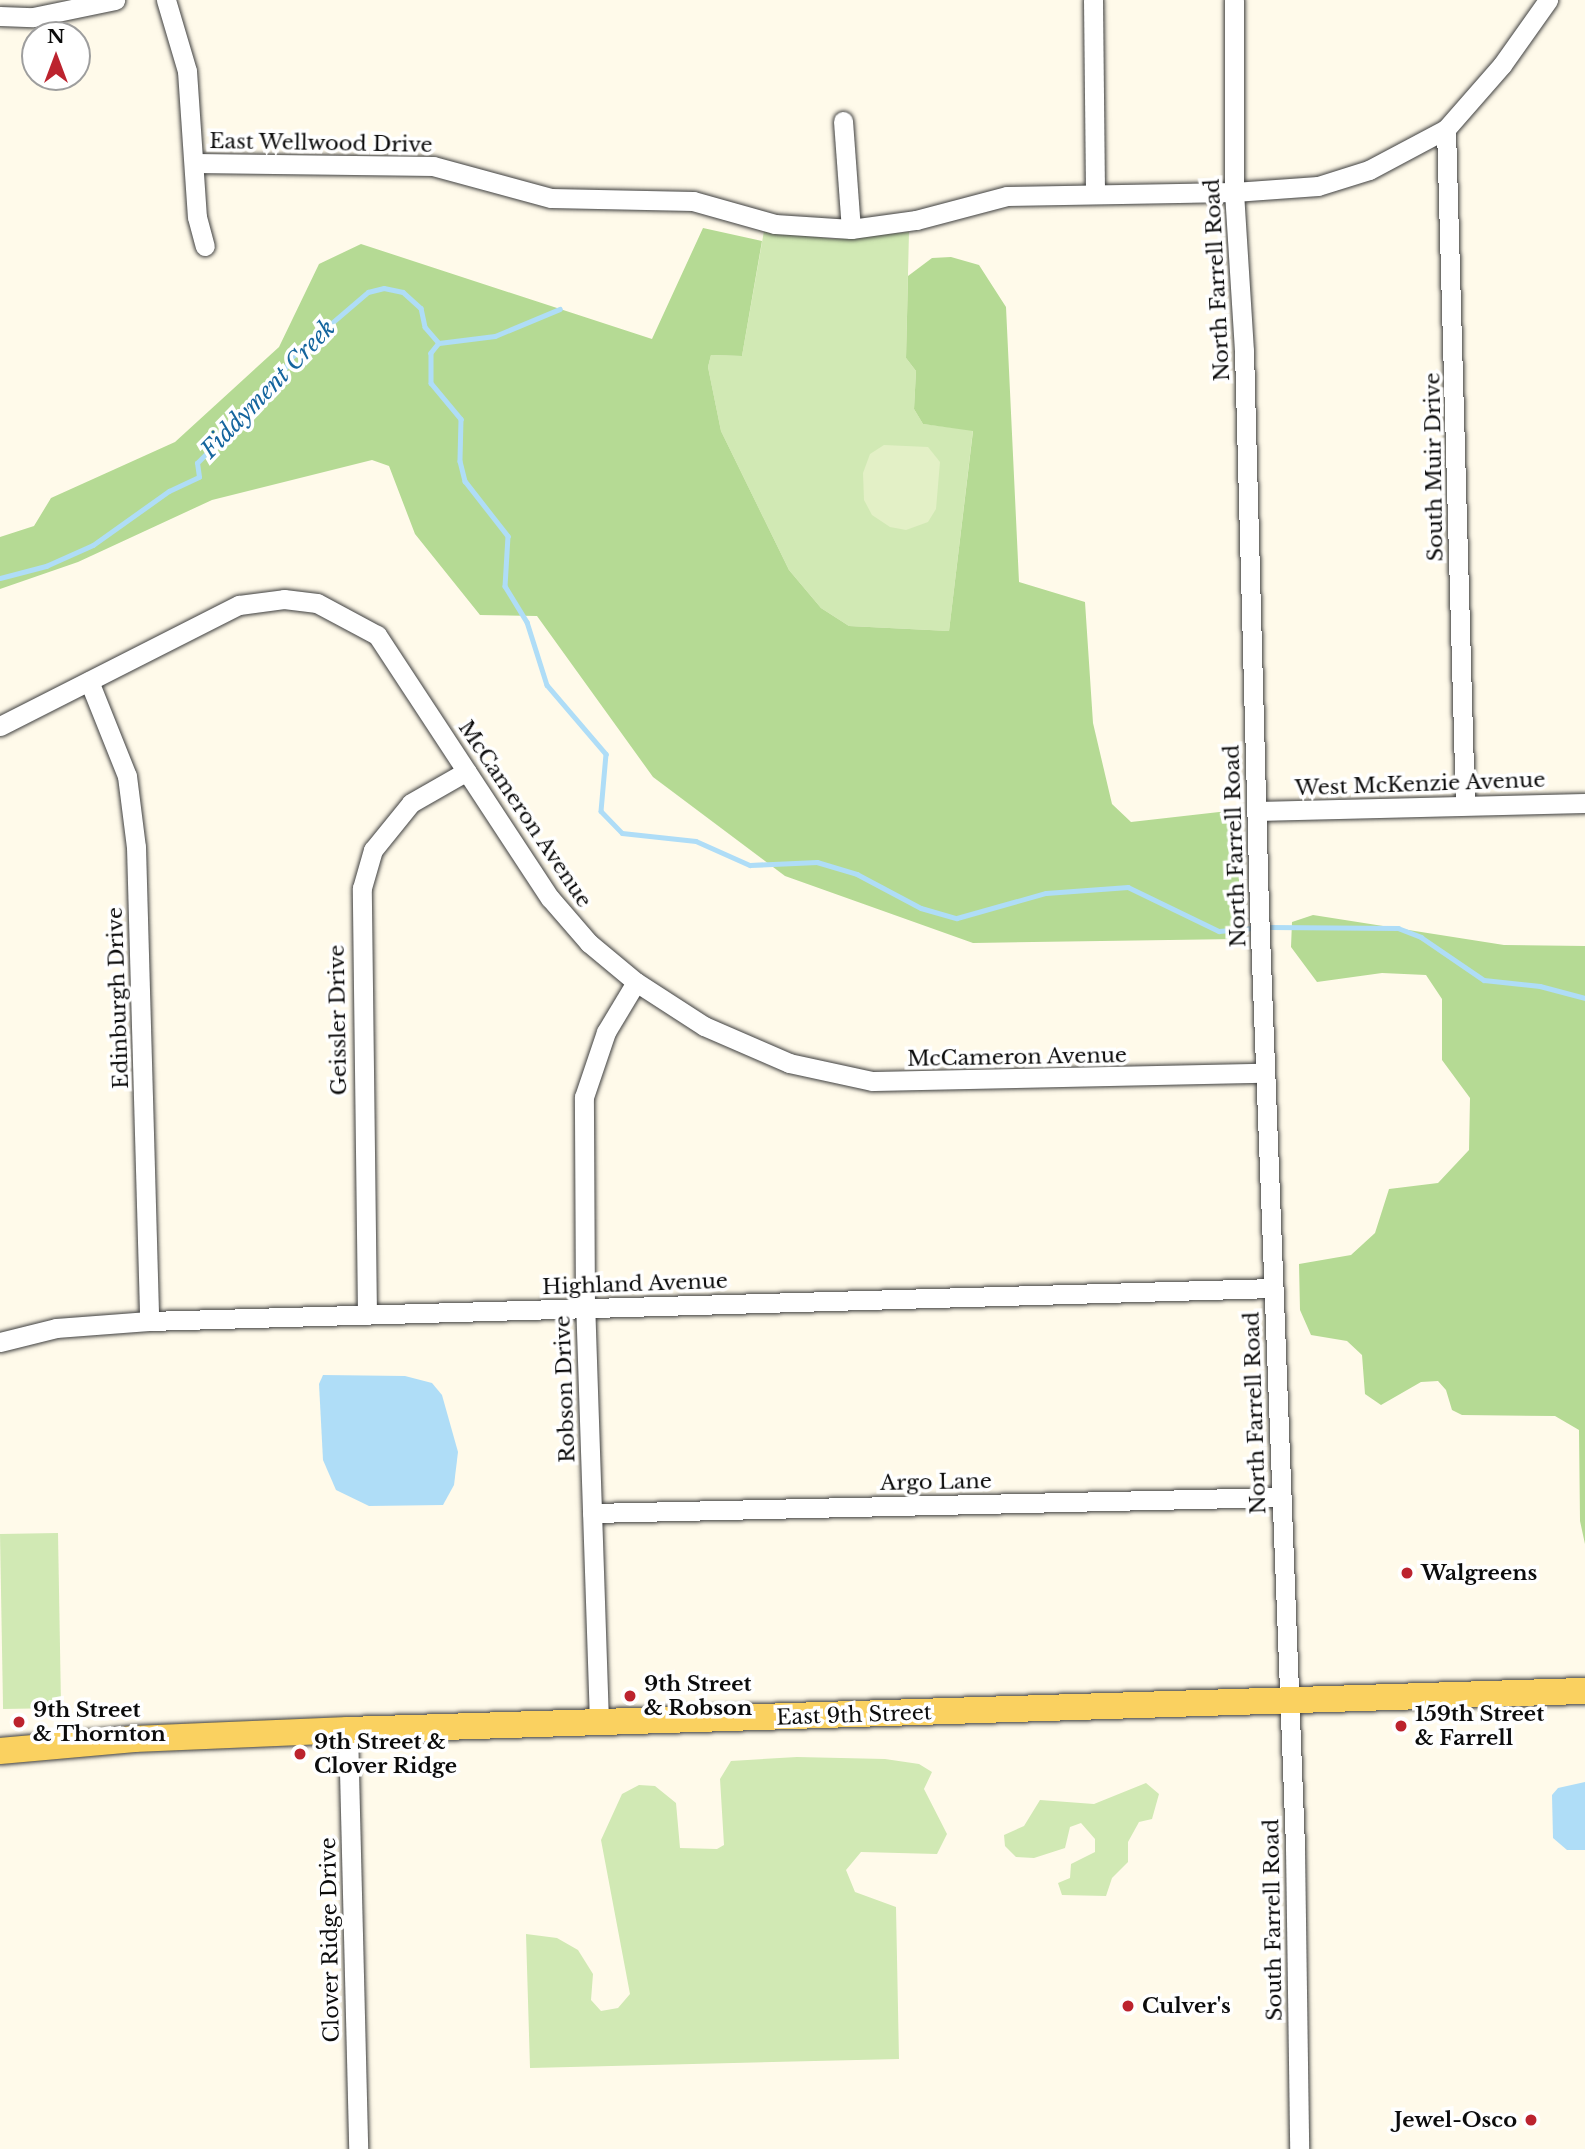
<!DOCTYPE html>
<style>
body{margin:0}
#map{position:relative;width:1585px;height:2149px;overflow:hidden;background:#fffaea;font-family:"Libre Baskerville",serif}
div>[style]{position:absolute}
.green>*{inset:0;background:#d1e9b4;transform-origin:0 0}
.forest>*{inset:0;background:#b5da94}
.pitch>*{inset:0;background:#e3f0c6}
.water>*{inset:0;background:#afddf7}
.stream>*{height:4.5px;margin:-2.25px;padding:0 2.25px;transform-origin:2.25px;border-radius:2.25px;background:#afddf7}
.roads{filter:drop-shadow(0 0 2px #3f3f3f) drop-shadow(0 0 2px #3f3f3f)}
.minor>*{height:19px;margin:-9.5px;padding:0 9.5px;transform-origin:9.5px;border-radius:9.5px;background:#fff}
.major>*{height:26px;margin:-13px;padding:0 13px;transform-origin:13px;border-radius:13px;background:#fad160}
.dots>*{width:19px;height:19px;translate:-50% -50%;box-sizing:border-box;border:4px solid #fff;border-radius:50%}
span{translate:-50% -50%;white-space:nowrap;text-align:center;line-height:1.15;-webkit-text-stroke:7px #fff;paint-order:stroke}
.street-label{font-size:21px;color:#0c0c0c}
.poi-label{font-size:21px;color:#0c0c0c;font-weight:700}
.left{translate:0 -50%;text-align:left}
.right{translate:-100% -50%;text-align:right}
.water-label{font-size:23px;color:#15659e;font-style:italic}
.north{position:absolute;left:21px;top:21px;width:70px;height:70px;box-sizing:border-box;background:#fff;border:2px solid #9e9e9e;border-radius:50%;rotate:0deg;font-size:19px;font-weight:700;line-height:28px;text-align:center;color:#0c0c0c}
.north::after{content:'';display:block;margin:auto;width:24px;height:32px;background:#bc232e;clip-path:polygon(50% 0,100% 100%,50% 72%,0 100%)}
</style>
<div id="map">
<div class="green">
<div style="clip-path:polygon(764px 231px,834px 239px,909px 232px,906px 358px,916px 371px,914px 409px,923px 424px,973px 430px,949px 631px,849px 626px,821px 608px,789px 570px,721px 431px,708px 367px,711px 355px,742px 356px)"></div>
<div style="left:58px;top:1533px;width:175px;height:58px;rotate:89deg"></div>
<div style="clip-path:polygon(797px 1757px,885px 1759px,919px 1764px,932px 1772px,924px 1789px,947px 1834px,937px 1854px,861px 1852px,846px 1870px,855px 1892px,896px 1907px,899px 2059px,530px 2068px,526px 1934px,557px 1938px,578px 1950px,593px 1974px,591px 2000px,601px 2011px,618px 2008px,630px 1994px,601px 1840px,622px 1794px,639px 1785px,655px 1786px,676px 1803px,680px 1848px,717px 1849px,724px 1845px,720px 1779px,731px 1761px)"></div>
<div style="clip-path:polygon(1146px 1783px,1159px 1794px,1152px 1819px,1139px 1822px,1128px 1842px,1128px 1862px,1112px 1878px,1106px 1896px,1062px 1895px,1058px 1883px,1070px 1878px,1071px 1864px,1095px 1852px,1095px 1839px,1081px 1823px,1070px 1827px,1065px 1848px,1034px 1858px,1016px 1857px,1005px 1846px,1004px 1835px,1024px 1826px,1040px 1800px,1094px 1804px)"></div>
</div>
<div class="forest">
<div style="clip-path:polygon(703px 228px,762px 241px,742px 356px,711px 355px,708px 367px,721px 431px,789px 570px,821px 608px,849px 626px,949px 631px,973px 431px,923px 424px,914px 409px,916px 371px,906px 358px,908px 276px,932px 258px,951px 257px,979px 265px,1006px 307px,1019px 582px,1085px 602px,1093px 723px,1112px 804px,1131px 822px,1228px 811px,1241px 822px,1237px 939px,973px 943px,785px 876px,653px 777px,537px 616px,480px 615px,415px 534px,389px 466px,372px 460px,212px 500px,78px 562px,0 589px,0 537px,34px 526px,51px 498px,175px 442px,279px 347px,319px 264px,361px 244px,652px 339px)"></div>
<div style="clip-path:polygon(1313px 915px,1504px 945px,1585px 946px,1585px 1544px,1580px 1521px,1579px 1430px,1555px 1416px,1462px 1415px,1452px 1410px,1446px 1390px,1438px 1381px,1421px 1382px,1381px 1405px,1365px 1394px,1362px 1355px,1347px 1341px,1311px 1335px,1300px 1310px,1299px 1264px,1351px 1255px,1375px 1233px,1389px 1189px,1438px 1183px,1469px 1150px,1470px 1098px,1442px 1060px,1442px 999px,1426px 975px,1382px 973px,1317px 982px,1291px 947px,1292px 922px)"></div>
</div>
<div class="pitch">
<div style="clip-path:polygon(884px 445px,928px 447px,940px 462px,936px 509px,928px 522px,906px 530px,890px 527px,872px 515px,864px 500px,863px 473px,870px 454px)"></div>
</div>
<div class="water">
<div style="clip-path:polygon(323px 1375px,405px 1376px,432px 1383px,442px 1395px,458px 1452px,454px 1485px,443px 1505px,369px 1506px,336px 1490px,323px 1460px,319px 1384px)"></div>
<div style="clip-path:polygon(1585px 1782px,1585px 1850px,1567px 1850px,1553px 1838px,1552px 1795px,1558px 1788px)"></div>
</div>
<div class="stream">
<div style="left:439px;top:343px;width:13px;rotate:129deg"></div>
<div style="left:431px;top:353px;width:30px;rotate:90deg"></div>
<div style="left:431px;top:383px;width:47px;rotate:50.2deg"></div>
<div style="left:461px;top:419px;width:42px;rotate:91.4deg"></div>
<div style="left:460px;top:461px;width:21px;rotate:76deg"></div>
<div style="left:465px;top:481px;width:70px;rotate:52deg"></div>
<div style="left:508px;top:536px;width:50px;rotate:93.4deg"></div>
<div style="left:505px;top:586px;width:42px;rotate:58.6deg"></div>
<div style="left:527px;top:622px;width:66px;rotate:72.4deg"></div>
<div style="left:547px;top:685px;width:91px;rotate:49.5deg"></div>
<div style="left:606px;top:754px;width:57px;rotate:95deg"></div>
<div style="left:601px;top:811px;width:30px;rotate:46deg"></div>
<div style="left:622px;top:833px;width:74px;rotate:6.2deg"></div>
<div style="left:696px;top:841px;width:59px;rotate:24deg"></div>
<div style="left:750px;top:865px;width:67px;rotate:-2.6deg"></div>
<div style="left:817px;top:862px;width:42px;rotate:16.7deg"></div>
<div style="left:857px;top:874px;width:72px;rotate:28deg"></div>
<div style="left:921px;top:908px;width:37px;rotate:16deg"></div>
<div style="left:957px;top:918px;width:92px;rotate:-15.7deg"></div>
<div style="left:1046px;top:893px;width:82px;rotate:-4.2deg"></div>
<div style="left:1128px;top:887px;width:101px;rotate:25.8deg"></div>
<div style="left:1219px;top:931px;width:36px;rotate:-5deg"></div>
<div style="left:439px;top:343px;width:56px;rotate:-7.1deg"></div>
<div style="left:495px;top:336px;width:70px;rotate:-22.6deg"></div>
<div style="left:0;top:578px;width:48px;rotate:-14.6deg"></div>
<div style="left:46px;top:566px;width:51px;rotate:-24.1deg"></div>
<div style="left:93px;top:545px;width:93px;rotate:-35.4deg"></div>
<div style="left:169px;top:491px;width:33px;rotate:-25deg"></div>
<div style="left:199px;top:477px;width:14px;rotate:-98deg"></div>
<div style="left:197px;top:463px;width:111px;rotate:-45.4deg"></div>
<div style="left:275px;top:384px;width:31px;rotate:-58deg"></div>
<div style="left:291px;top:358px;width:101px;rotate:-40.6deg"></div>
<div style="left:368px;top:292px;width:16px;rotate:-14deg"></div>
<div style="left:384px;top:288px;width:19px;rotate:12deg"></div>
<div style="left:403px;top:292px;width:24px;rotate:42deg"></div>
<div style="left:421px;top:308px;width:19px;rotate:78deg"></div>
<div style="left:425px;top:327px;width:21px;rotate:49deg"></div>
<div style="left:1263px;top:927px;width:135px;rotate:0.4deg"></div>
<div style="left:1398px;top:928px;width:25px;rotate:21deg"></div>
<div style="left:1421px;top:937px;width:76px;rotate:34.3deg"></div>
<div style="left:1484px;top:980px;width:56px;rotate:6.1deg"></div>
<div style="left:1540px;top:986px;width:47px;rotate:14.9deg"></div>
</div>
<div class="roads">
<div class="minor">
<div style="left:166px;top:0;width:74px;rotate:73.5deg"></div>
<div style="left:187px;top:71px;width:146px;rotate:86.1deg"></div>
<div style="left:197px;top:217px;width:30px;rotate:75deg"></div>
<div style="left:1093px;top:0;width:194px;rotate:89.4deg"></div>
<div style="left:1234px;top:0;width:192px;rotate:90deg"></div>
<div style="left:1234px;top:192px;width:159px;rotate:86.4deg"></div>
<div style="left:1244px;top:351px;width:558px;rotate:88.46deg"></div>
<div style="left:1259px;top:909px;width:940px;rotate:87.8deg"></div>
<div style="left:1295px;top:1848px;width:301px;rotate:89.2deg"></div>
<div style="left:0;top:16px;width:33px;rotate:2deg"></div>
<div style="left:33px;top:17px;width:84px;rotate:-11.7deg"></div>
<div style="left:843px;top:121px;width:108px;rotate:85.8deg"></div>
<div style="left:1446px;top:129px;width:675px;rotate:88.39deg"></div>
<div style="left:195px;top:163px;width:238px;rotate:0.7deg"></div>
<div style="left:433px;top:166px;width:122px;rotate:15.2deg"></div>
<div style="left:551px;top:198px;width:142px;rotate:1.2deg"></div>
<div style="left:693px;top:201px;width:85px;rotate:15.7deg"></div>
<div style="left:775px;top:224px;width:76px;rotate:3.8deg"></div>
<div style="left:851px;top:229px;width:66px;rotate:-7.9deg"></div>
<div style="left:916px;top:220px;width:94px;rotate:-14.8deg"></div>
<div style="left:1007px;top:196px;width:227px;rotate:-1deg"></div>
<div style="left:1234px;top:192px;width:84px;rotate:-4.1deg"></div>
<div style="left:1318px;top:186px;width:53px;rotate:-17.4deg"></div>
<div style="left:1369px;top:170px;width:87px;rotate:-28deg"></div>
<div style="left:1446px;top:129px;width:85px;rotate:-48.8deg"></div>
<div style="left:1502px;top:65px;width:80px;rotate:-54.7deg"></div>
<div style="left:89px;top:681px;width:102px;rotate:68.2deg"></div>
<div style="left:127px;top:776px;width:72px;rotate:82.8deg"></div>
<div style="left:136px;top:847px;width:474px;rotate:88.4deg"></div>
<div style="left:0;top:726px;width:268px;rotate:-26.9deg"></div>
<div style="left:239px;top:605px;width:45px;rotate:-7.6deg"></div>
<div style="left:284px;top:599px;width:33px;rotate:7deg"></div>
<div style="left:317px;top:603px;width:68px;rotate:28.1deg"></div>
<div style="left:377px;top:635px;width:315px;rotate:56.7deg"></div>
<div style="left:550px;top:898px;width:60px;rotate:49.1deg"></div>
<div style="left:589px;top:943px;width:61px;rotate:39.7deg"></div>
<div style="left:636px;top:982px;width:81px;rotate:32.9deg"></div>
<div style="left:704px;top:1026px;width:93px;rotate:23.5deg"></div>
<div style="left:789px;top:1063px;width:85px;rotate:12.2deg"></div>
<div style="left:872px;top:1081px;width:393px;rotate:-1.2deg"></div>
<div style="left:1256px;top:811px;width:329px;rotate:-1.4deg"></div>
<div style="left:367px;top:1315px;width:427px;rotate:-90.7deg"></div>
<div style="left:362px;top:888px;width:40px;rotate:-74deg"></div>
<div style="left:373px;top:850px;width:60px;rotate:-51deg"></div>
<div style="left:411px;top:803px;width:64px;rotate:-29.7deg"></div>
<div style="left:0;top:1342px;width:58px;rotate:-14deg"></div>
<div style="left:56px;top:1328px;width:93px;rotate:-4.3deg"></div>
<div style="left:149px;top:1321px;width:1124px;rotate:-1.68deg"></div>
<div style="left:592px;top:1513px;width:689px;rotate:-1.33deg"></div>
<div style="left:599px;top:1722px;width:414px;rotate:-91.9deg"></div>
<div style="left:585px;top:1308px;width:211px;rotate:-90.3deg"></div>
<div style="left:584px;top:1097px;width:69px;rotate:-71.3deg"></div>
<div style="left:606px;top:1032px;width:58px;rotate:-59deg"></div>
<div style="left:348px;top:1730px;width:419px;rotate:88.6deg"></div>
</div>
<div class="major">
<div style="left:0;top:1751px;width:135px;rotate:-5.1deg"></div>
<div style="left:134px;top:1739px;width:214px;rotate:-2.4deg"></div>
<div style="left:348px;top:1730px;width:1238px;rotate:-1.81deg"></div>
</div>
</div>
<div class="dots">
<div style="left:1407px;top:1573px;background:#bc232e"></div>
<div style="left:630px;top:1696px;background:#bc232e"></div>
<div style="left:19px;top:1722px;background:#bc232e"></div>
<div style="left:1401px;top:1726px;background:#bc232e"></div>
<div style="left:300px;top:1754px;background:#bc232e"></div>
<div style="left:1128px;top:2006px;background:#bc232e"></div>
<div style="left:1531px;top:2120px;background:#bc232e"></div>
</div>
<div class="street-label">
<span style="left:321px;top:143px;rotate:1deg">East Wellwood Drive</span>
<span style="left:1217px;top:280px;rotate:-93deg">North Farrell Road</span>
<span style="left:1434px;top:467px;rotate:-91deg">South Muir Drive</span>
<span style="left:1420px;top:784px;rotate:-2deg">West McKenzie Avenue</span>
<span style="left:525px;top:814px;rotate:56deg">McCameron Avenue</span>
<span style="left:1235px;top:846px;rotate:-92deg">North Farrell Road</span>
<span style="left:118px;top:998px;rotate:-92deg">Edinburgh Drive</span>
<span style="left:338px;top:1020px;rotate:-91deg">Geissler Drive</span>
<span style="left:1017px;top:1057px;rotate:-1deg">McCameron Avenue</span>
<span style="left:635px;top:1284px;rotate:-2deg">Highland Avenue</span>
<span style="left:565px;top:1389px;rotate:-92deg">Robson Drive</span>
<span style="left:1255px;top:1413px;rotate:-92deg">North Farrell Road</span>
<span style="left:936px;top:1482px;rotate:-1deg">Argo Lane</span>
<span style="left:854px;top:1715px;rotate:-2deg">East 9th Street</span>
<span style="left:1273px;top:1920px;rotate:-91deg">South Farrell Road</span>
<span style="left:330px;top:1940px;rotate:-91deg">Clover Ridge Drive</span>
</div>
<div class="poi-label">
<span class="left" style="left:1421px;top:1573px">Walgreens</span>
<span class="left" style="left:644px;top:1696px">9th Street<br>&amp; Robson</span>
<span class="left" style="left:33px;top:1722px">9th Street<br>&amp; Thornton</span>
<span class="left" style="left:1415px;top:1726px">159th Street<br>&amp; Farrell</span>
<span class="left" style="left:314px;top:1754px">9th Street &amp;<br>Clover Ridge</span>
<span class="left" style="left:1142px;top:2006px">Culver's</span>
<span class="right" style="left:1517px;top:2120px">Jewel-Osco</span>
</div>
<div class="water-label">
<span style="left:268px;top:389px;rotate:-46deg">Fiddyment Creek</span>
</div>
<div class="north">N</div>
</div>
